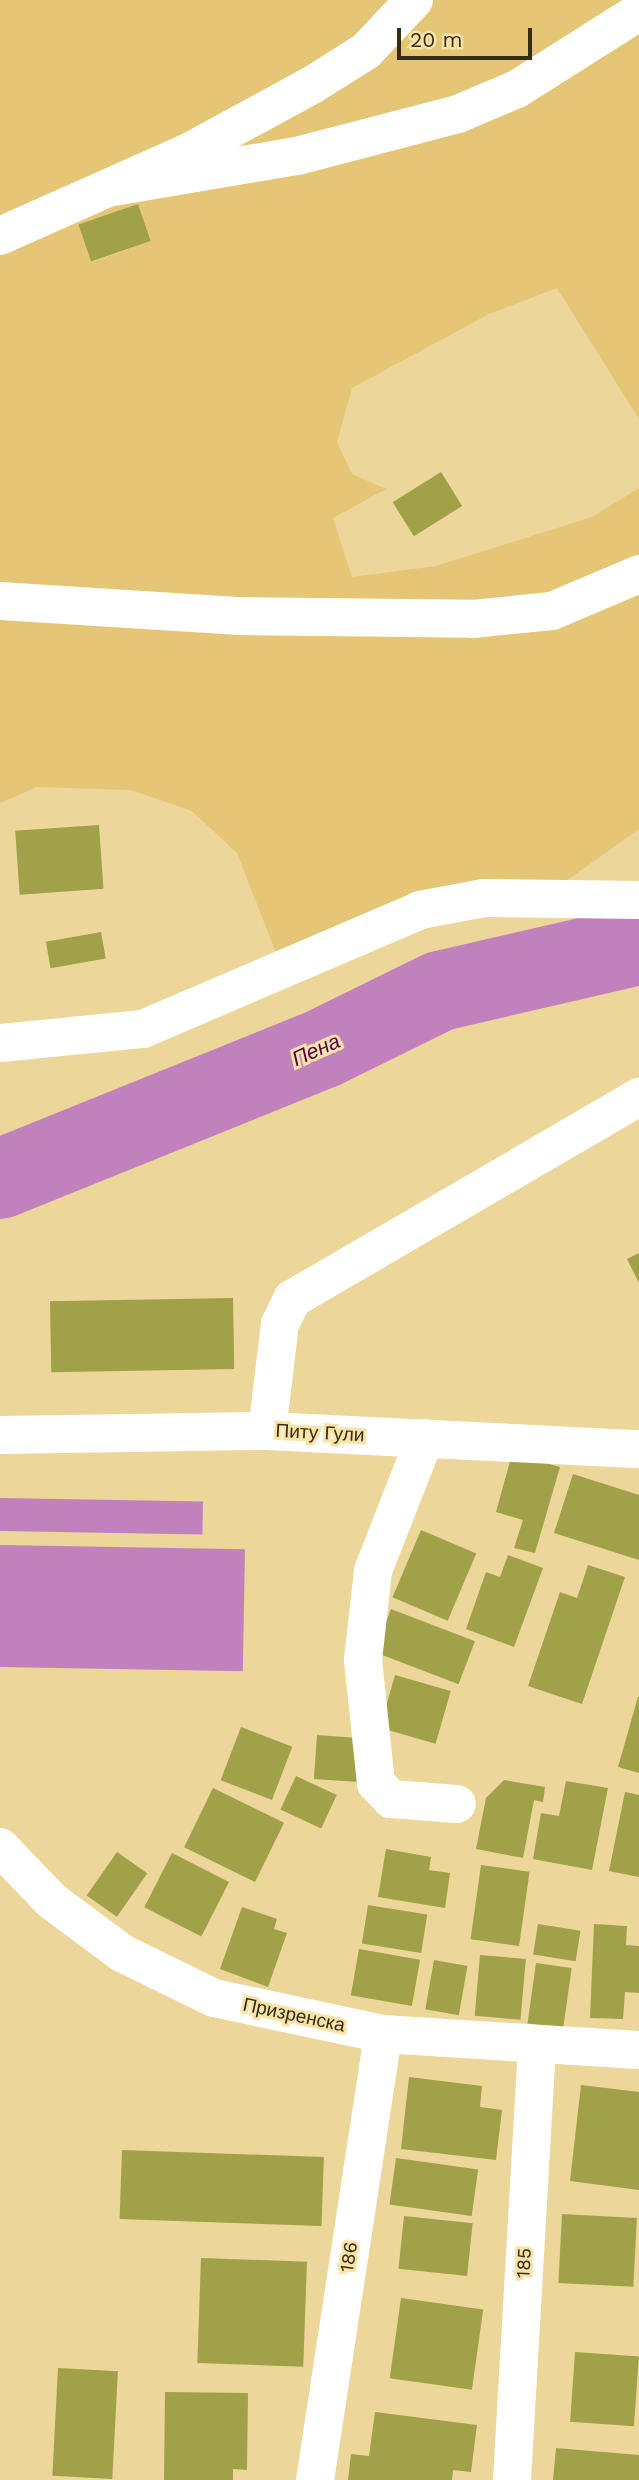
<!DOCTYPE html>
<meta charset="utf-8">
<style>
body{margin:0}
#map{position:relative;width:639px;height:2480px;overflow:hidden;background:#ecd69a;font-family:"Work Sans",sans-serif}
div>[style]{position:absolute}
.green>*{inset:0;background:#e5c676}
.water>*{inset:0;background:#c181bc;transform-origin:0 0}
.river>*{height:80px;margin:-40px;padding:0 40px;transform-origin:40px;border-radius:40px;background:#c181bc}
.building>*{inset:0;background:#a0a149;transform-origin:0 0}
.minor>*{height:38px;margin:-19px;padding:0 19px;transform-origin:19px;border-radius:19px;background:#fff}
span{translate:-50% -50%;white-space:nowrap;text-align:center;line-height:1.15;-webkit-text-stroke:6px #fae3a7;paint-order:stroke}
.street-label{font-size:19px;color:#352c14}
.water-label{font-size:21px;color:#51004f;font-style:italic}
.scale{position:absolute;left:397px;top:28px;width:135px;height:32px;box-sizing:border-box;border:4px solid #352c14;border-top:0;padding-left:9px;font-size:21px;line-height:24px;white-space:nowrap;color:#352c14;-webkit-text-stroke:5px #fae3a7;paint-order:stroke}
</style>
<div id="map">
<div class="green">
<div style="clip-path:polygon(evenodd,0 0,639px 0,639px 419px,557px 288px,489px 314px,352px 388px,337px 442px,352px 474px,386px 489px,333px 518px,352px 577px,436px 566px,592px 517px,639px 488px,639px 829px,538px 901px,484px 898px,283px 971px,237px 853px,192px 811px,131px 790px,37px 787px,0 803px,0 0,138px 204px,151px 241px,92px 262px,79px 225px,138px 204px)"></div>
</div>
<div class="water">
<div style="left:0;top:1498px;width:203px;height:33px;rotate:1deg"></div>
<div style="left:0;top:1545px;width:245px;height:122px;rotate:1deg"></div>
</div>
<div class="river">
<div style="left:0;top:1179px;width:347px;rotate:-22deg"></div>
<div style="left:322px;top:1049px;width:131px;rotate:-26.2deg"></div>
<div style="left:440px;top:991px;width:204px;rotate:-13deg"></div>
</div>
<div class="building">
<div style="left:138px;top:204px;width:39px;height:63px;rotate:71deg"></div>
<div style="left:441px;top:472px;width:40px;height:57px;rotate:58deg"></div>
<div style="left:99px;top:825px;width:64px;height:84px;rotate:86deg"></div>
<div style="left:101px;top:932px;width:27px;height:56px;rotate:80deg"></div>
<div style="clip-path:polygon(639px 1253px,639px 1283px,627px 1259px)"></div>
<div style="left:233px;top:1298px;width:71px;height:183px;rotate:89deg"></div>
<div style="clip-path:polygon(512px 1454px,560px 1467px,535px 1553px,514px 1548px,523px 1520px,496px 1512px)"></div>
<div style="clip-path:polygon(573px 1474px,639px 1495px,639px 1560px,554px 1533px)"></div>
<div style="left:421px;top:1530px;width:60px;height:73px;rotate:23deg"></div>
<div style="clip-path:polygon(508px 1555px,543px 1568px,514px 1647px,466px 1629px,486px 1572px,500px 1577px)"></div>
<div style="clip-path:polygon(588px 1565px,625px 1577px,582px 1704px,528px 1686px,560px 1592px,577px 1598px)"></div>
<div style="left:391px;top:1609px;width:90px;height:46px;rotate:21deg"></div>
<div style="left:395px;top:1675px;width:58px;height:55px;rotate:16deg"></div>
<div style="clip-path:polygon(638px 1697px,639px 1697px,639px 1773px,618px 1767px)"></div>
<div style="left:241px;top:1727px;width:55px;height:57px;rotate:21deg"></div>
<div style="left:317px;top:1735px;width:45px;height:44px;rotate:4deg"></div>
<div style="left:296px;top:1776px;width:45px;height:37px;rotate:25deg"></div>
<div style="clip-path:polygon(504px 1780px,545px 1787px,543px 1802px,534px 1800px,523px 1858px,476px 1849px,486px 1798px)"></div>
<div style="clip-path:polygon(566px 1781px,608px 1788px,592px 1870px,533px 1859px,541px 1813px,559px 1816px)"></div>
<div style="left:213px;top:1788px;width:79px;height:66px;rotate:26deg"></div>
<div style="clip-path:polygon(625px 1792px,639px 1795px,639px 1877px,609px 1871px)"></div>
<div style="clip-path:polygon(386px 1849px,431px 1857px,429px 1870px,450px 1873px,445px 1908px,378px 1897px)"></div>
<div style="left:117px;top:1852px;width:37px;height:53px;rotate:35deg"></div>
<div style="left:172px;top:1853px;width:64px;height:61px;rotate:27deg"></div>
<div style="left:481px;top:1865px;width:49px;height:75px;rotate:8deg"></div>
<div style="left:368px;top:1905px;width:60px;height:39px;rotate:9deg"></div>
<div style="clip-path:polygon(242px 1907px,277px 1919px,274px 1929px,287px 1933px,268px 1987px,220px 1969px)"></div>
<div style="left:538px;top:1924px;width:43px;height:31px;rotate:9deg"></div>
<div style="clip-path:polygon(594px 1924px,627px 1926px,626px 1945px,639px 1946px,639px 1993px,625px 1992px,623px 2019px,590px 2018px)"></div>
<div style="left:359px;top:1949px;width:62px;height:47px;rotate:10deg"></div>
<div style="left:480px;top:1955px;width:46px;height:61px;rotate:5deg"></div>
<div style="left:434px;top:1960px;width:34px;height:50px;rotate:10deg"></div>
<div style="left:536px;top:1963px;width:36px;height:61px;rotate:8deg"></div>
<div style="clip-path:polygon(409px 2077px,482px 2086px,480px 2107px,502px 2110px,496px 2160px,401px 2149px)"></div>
<div style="clip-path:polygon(581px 2085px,639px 2092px,639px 2190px,570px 2181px)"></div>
<div style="left:122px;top:2150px;width:202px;height:69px;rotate:2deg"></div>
<div style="left:396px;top:2158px;width:83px;height:47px;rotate:8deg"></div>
<div style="left:562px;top:2214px;width:75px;height:69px;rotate:3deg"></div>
<div style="left:404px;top:2216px;width:69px;height:53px;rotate:6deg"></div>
<div style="left:201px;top:2258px;width:106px;height:105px;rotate:2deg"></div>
<div style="left:401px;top:2298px;width:83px;height:81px;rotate:8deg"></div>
<div style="left:575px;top:2352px;width:64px;height:70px;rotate:4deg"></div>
<div style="left:58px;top:2368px;width:60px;height:108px;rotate:3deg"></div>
<div style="clip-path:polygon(165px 2392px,248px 2393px,247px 2470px,233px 2469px,233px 2480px,164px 2480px)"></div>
<div style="clip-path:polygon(375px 2412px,477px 2425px,471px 2472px,453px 2470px,452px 2480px,348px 2480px,351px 2454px,369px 2456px)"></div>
<div style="clip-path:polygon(556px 2448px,639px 2455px,639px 2480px,553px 2480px)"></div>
</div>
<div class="minor">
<div style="left:113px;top:187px;width:187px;rotate:-9.6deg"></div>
<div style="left:297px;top:156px;width:166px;rotate:-14.6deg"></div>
<div style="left:458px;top:114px;width:64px;rotate:-23deg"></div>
<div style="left:517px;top:89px;width:144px;rotate:-32.3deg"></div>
<div style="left:0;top:236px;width:207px;rotate:-24deg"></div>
<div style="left:189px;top:152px;width:140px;rotate:-28.6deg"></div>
<div style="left:312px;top:85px;width:64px;rotate:-32.2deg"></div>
<div style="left:366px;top:51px;width:70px;rotate:-46.7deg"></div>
<div style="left:0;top:601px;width:241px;rotate:3.6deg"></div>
<div style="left:241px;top:616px;width:232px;rotate:0.7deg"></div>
<div style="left:473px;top:619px;width:79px;rotate:-5.8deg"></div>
<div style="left:552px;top:611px;width:95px;rotate:-23deg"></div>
<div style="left:0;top:1043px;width:144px;rotate:-5.6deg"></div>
<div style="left:143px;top:1029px;width:301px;rotate:-23.2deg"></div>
<div style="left:420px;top:910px;width:65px;rotate:-10.6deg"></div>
<div style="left:484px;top:898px;width:155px;rotate:0.7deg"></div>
<div style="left:267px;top:1431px;width:108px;rotate:-83.1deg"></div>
<div style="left:280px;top:1324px;width:28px;rotate:-64deg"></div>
<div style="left:292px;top:1299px;width:402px;rotate:-30.2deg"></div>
<div style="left:0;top:1435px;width:267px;rotate:-0.9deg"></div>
<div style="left:267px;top:1431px;width:372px;rotate:2.8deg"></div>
<div style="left:425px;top:1438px;width:143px;rotate:111.4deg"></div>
<div style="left:373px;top:1571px;width:90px;rotate:96.4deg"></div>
<div style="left:363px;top:1660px;width:124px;rotate:84deg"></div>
<div style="left:376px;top:1783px;width:22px;rotate:47deg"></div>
<div style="left:391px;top:1799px;width:66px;rotate:4.3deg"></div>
<div style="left:0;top:1847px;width:75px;rotate:46.1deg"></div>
<div style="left:52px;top:1901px;width:87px;rotate:36.6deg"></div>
<div style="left:122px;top:1953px;width:102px;rotate:26.1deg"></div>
<div style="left:214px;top:1998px;width:173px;rotate:12deg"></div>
<div style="left:383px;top:2034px;width:256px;rotate:3.6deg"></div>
<div style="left:315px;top:2480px;width:451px;rotate:-81.3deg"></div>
<div style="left:512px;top:2480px;width:436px;rotate:-86.7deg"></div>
</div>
<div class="street-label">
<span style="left:320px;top:1433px;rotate:3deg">Питу Гули</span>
<span style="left:294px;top:2015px;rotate:12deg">Призренска</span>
<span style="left:349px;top:2257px;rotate:-81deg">186</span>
<span style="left:524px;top:2263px;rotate:-87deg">185</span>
</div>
<div class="water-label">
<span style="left:316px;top:1050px;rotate:-24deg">Пена</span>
</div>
<div class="scale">20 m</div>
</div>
